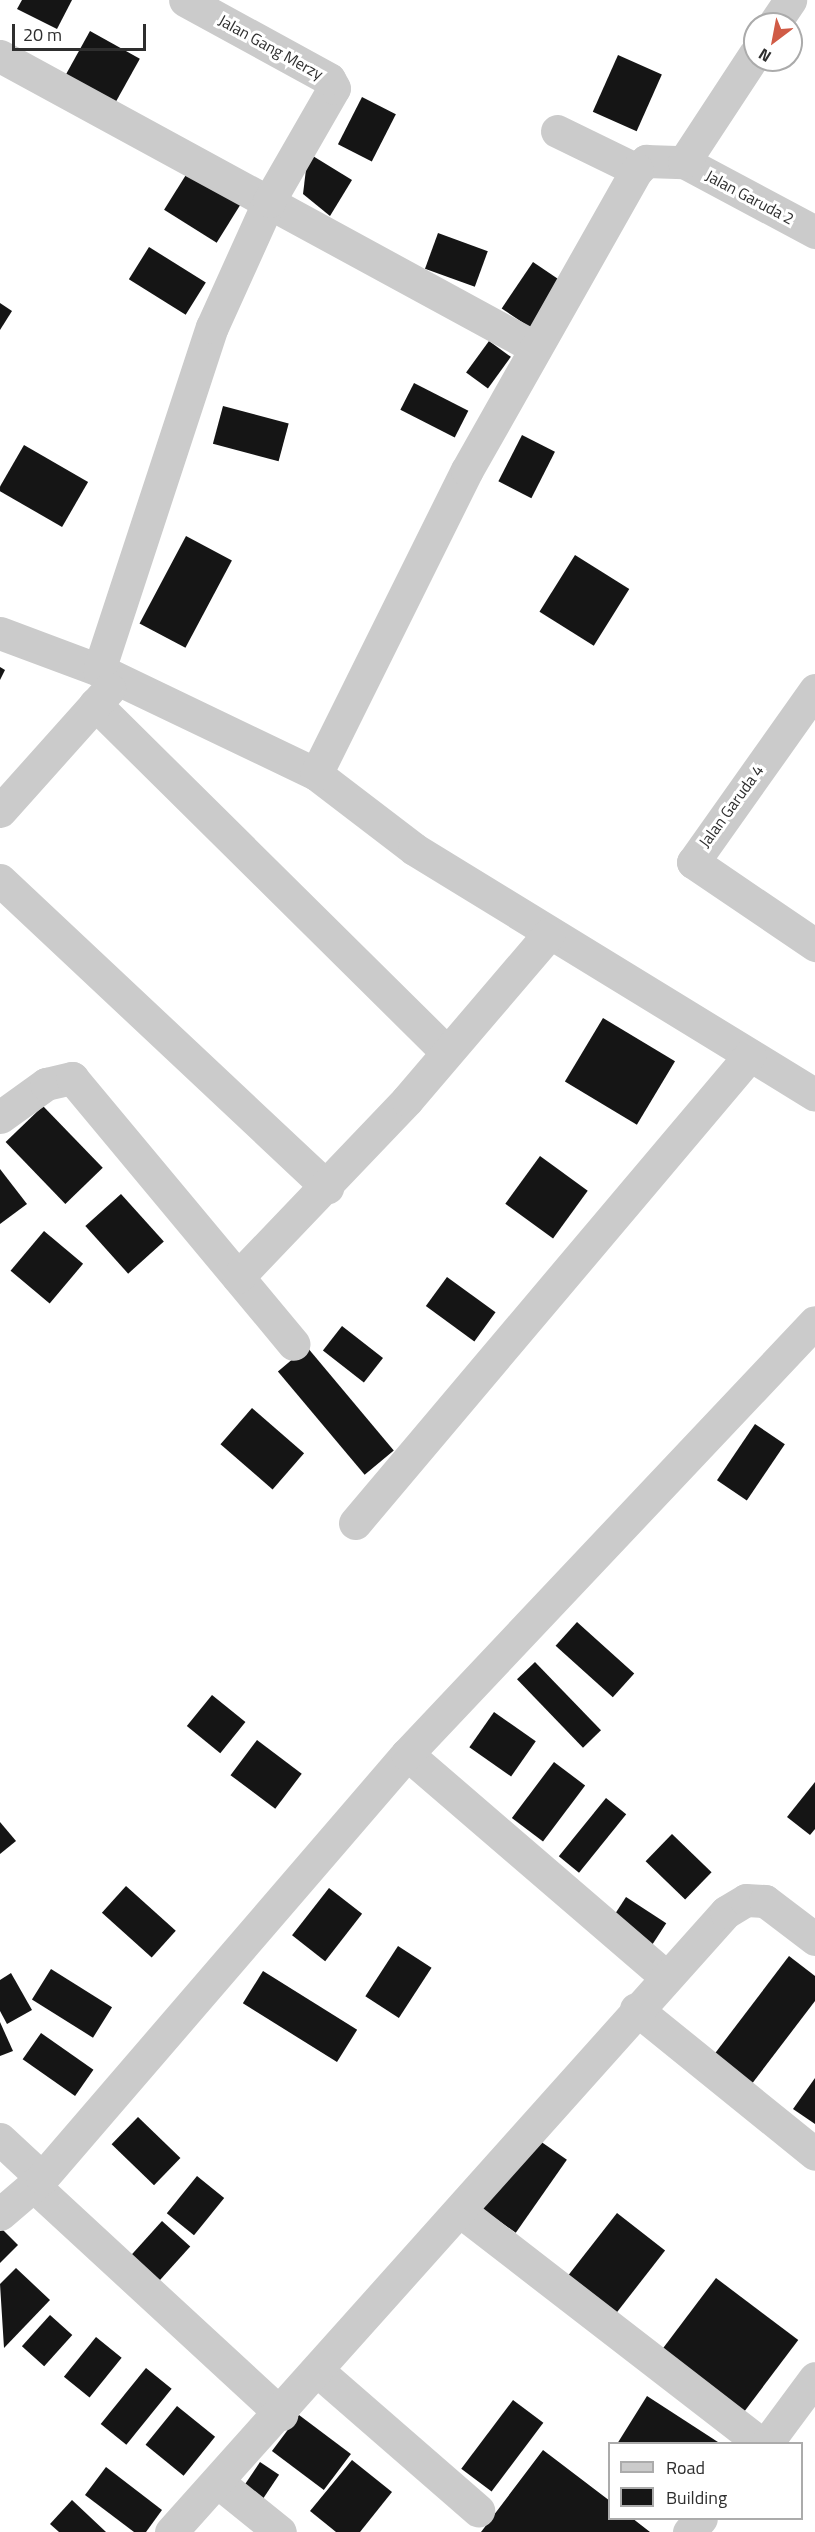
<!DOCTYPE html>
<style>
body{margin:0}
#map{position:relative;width:815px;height:2532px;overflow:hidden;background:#fff;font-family:"Titillium Web",sans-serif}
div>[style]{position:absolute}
.building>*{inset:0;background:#151515;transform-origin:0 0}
.minor>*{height:33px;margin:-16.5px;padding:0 16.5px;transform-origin:16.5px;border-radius:16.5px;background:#cbcbcb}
span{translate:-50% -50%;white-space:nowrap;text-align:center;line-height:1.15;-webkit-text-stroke:6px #fff;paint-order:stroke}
.street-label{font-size:16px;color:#2e2e2e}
.legend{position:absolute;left:608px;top:2442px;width:195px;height:78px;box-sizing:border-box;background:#fff;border:2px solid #ababab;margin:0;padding:8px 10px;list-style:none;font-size:18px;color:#2e2e2e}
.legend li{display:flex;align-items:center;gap:12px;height:30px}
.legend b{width:30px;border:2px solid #ababab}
.north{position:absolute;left:743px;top:12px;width:60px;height:60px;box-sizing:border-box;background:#fff;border:2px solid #ababab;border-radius:50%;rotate:212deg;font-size:16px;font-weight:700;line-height:24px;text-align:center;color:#2e2e2e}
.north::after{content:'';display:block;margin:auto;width:21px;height:27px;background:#d05b46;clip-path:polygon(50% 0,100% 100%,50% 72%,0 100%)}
.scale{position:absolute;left:12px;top:24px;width:134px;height:27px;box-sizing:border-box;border:3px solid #2e2e2e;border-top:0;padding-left:8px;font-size:18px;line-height:21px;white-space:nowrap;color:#2e2e2e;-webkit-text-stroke:4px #fff;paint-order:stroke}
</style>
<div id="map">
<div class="building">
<div style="clip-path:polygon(22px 0,72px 0,57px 29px,17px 9px)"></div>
<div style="left:90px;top:31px;width:57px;height:52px;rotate:29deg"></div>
<div style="left:618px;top:55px;width:48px;height:62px;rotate:24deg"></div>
<div style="left:362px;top:97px;width:38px;height:53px;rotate:27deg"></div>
<div style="clip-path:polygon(308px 153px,352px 180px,330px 216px,303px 194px)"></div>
<div style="left:189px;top:170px;width:62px;height:47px;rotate:32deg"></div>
<div style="left:438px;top:233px;width:53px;height:38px;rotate:20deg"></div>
<div style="left:149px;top:247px;width:67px;height:38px;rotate:32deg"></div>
<div style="left:533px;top:262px;width:41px;height:56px;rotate:34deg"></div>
<div style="clip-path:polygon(0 303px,12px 311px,0 330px)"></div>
<div style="left:489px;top:341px;width:27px;height:39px;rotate:36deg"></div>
<div style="left:414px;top:383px;width:61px;height:30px;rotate:27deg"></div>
<div style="left:223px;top:406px;width:68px;height:39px;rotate:15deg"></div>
<div style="left:522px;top:435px;width:37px;height:52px;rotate:27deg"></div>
<div style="left:24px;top:445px;width:74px;height:52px;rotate:30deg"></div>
<div style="left:186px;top:536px;width:52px;height:99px;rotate:28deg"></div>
<div style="left:575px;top:555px;width:64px;height:67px;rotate:32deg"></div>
<div style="clip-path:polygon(0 667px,5px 670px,0 680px)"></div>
<div style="left:603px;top:1018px;width:84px;height:74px;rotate:31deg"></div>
<div style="left:43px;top:1106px;width:86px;height:52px;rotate:46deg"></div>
<div style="left:540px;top:1156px;width:59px;height:59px;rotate:36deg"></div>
<div style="clip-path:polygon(0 1169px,27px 1204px,0 1224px)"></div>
<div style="left:121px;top:1194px;width:64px;height:48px;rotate:48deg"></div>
<div style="left:44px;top:1231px;width:51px;height:52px;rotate:40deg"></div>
<div style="left:447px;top:1277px;width:60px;height:36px;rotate:36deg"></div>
<div style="left:342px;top:1326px;width:52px;height:31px;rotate:38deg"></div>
<div style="left:307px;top:1347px;width:135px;height:38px;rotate:50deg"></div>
<div style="left:252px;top:1408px;width:69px;height:48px;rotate:41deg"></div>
<div style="left:755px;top:1424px;width:36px;height:68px;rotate:34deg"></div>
<div style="left:577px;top:1622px;width:77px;height:32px;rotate:42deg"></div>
<div style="left:535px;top:1662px;width:95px;height:25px;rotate:46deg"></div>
<div style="left:212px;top:1695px;width:43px;height:40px;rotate:39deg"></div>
<div style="left:494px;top:1712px;width:51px;height:43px;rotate:35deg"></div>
<div style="left:257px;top:1740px;width:56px;height:44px;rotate:37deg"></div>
<div style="left:554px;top:1762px;width:39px;height:70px;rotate:37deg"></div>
<div style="clip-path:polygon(815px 1782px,815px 1829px,810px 1835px,787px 1817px)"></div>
<div style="left:606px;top:1798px;width:26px;height:75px;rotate:39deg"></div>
<div style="clip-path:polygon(0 1822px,16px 1841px,0 1854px)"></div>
<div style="left:672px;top:1834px;width:55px;height:38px;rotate:44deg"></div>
<div style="left:126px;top:1886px;width:67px;height:36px;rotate:42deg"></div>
<div style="left:329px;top:1888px;width:42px;height:60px;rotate:38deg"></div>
<div style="left:626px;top:1897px;width:48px;height:30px;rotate:33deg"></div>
<div style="left:398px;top:1946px;width:40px;height:60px;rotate:33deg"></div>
<div style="clip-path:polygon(789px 1956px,815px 1976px,815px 2001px,751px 2085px,713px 2056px)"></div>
<div style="left:51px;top:1969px;width:72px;height:36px;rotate:32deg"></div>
<div style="left:263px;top:1971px;width:111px;height:38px;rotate:32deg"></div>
<div style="clip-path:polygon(11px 1973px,32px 2010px,7px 2024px,0 2011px,0 1980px)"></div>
<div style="clip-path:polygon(0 2022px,13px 2051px,0 2056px)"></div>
<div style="left:41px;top:2033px;width:64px;height:32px;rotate:35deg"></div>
<div style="clip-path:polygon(815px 2078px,815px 2124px,793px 2109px)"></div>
<div style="left:138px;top:2117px;width:59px;height:38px;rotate:44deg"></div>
<div style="left:530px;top:2134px;width:45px;height:89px;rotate:35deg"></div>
<div style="left:197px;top:2176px;width:35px;height:48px;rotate:39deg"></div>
<div style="left:617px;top:2213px;width:61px;height:94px;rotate:38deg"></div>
<div style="left:162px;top:2221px;width:38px;height:56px;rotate:42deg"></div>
<div style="clip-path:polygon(0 2227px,18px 2245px,0 2263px)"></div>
<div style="clip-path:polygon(16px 2268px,50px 2300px,4px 2348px,0 2284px)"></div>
<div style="left:716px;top:2278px;width:103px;height:99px;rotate:37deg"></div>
<div style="left:50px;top:2315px;width:30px;height:42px;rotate:42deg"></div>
<div style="left:96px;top:2337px;width:33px;height:51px;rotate:39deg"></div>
<div style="left:146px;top:2368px;width:33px;height:72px;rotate:39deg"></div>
<div style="clip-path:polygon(647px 2396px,721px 2444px,617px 2444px)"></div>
<div style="left:513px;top:2400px;width:38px;height:86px;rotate:37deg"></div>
<div style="left:177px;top:2406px;width:49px;height:50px;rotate:39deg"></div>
<div style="left:299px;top:2415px;width:65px;height:45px;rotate:37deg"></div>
<div style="clip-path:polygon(543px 2450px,610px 2501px,610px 2518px,632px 2518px,650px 2532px,481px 2532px)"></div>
<div style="clip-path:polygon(352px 2460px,392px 2492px,360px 2532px,336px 2532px,310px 2511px)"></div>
<div style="left:260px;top:2462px;width:23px;height:35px;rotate:34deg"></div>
<div style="clip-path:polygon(106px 2467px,162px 2510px,146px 2532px,134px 2532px,85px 2495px)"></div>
<div style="clip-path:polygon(72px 2500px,106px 2532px,59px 2532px,50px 2524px)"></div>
</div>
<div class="minor">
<div style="left:774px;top:24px;width:29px;rotate:-56deg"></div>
<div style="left:0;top:56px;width:610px;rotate:28.58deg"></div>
<div style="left:557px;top:131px;width:89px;rotate:26deg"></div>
<div style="left:637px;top:170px;width:13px;rotate:-45deg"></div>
<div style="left:646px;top:161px;width:38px;rotate:2deg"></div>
<div style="left:684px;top:162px;width:149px;rotate:28.1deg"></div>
<div style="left:684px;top:162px;width:129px;rotate:-56.7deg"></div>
<div style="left:0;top:633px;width:106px;rotate:20.5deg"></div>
<div style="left:99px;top:670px;width:241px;rotate:25.6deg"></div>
<div style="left:316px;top:774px;width:123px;rotate:37.4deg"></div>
<div style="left:414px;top:849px;width:470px;rotate:31.5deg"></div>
<div style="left:99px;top:670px;width:361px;rotate:-71.8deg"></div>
<div style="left:212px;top:327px;width:138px;rotate:-65.7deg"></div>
<div style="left:269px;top:201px;width:130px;rotate:-60.1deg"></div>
<div style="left:334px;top:88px;width:10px;rotate:-119deg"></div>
<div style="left:329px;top:79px;width:164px;rotate:-151.3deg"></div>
<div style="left:815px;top:690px;width:211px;rotate:125.3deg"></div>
<div style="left:693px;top:862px;width:148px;rotate:34.2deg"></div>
<div style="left:95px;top:704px;width:495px;rotate:44.7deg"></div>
<div style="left:316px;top:774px;width:339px;rotate:-63.6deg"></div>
<div style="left:467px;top:470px;width:345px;rotate:-60.5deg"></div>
<div style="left:0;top:811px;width:164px;rotate:-48.2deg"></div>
<div style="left:0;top:880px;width:449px;rotate:43.2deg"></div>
<div style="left:0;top:1117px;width:57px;rotate:-35.7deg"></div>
<div style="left:46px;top:1084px;width:27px;rotate:-13deg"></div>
<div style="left:72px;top:1078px;width:346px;rotate:50.2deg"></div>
<div style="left:238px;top:1277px;width:245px;rotate:-46.3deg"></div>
<div style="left:407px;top:1100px;width:218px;rotate:-49.5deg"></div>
<div style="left:355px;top:1523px;width:612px;rotate:-49.84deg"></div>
<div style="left:407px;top:1754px;width:340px;rotate:40.7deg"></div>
<div style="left:636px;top:2009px;width:230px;rotate:39deg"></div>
<div style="left:0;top:2139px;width:57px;rotate:42.9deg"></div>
<div style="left:33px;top:2185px;width:338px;rotate:42.7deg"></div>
<div style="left:460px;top:2211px;width:381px;rotate:37.7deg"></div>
<div style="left:0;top:2214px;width:55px;rotate:-40.6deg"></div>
<div style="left:42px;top:2178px;width:559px;rotate:-49.28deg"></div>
<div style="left:407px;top:1754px;width:594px;rotate:-46.64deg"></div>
<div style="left:319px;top:2372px;width:211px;rotate:41deg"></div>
<div style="left:766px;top:2444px;width:82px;rotate:-53.4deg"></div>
<div style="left:219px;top:2483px;width:78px;rotate:38.8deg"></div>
<div style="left:171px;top:2532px;width:832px;rotate:-48.17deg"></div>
<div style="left:726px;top:1912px;width:23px;rotate:-31deg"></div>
<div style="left:746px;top:1900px;width:19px;rotate:3deg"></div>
<div style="left:765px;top:1901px;width:63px;rotate:37.2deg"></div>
<div style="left:689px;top:2532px;width:18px;rotate:-49deg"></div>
</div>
<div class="street-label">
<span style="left:271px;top:47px;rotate:29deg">Jalan Gang Merzy</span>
<span style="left:750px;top:197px;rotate:28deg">Jalan Garuda 2</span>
<span style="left:731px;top:806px;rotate:-54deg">Jalan Garuda 4</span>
</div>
<ul class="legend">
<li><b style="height:8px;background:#cbcbcb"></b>Road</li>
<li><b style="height:16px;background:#151515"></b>Building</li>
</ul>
<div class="north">N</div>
<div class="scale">20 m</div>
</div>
